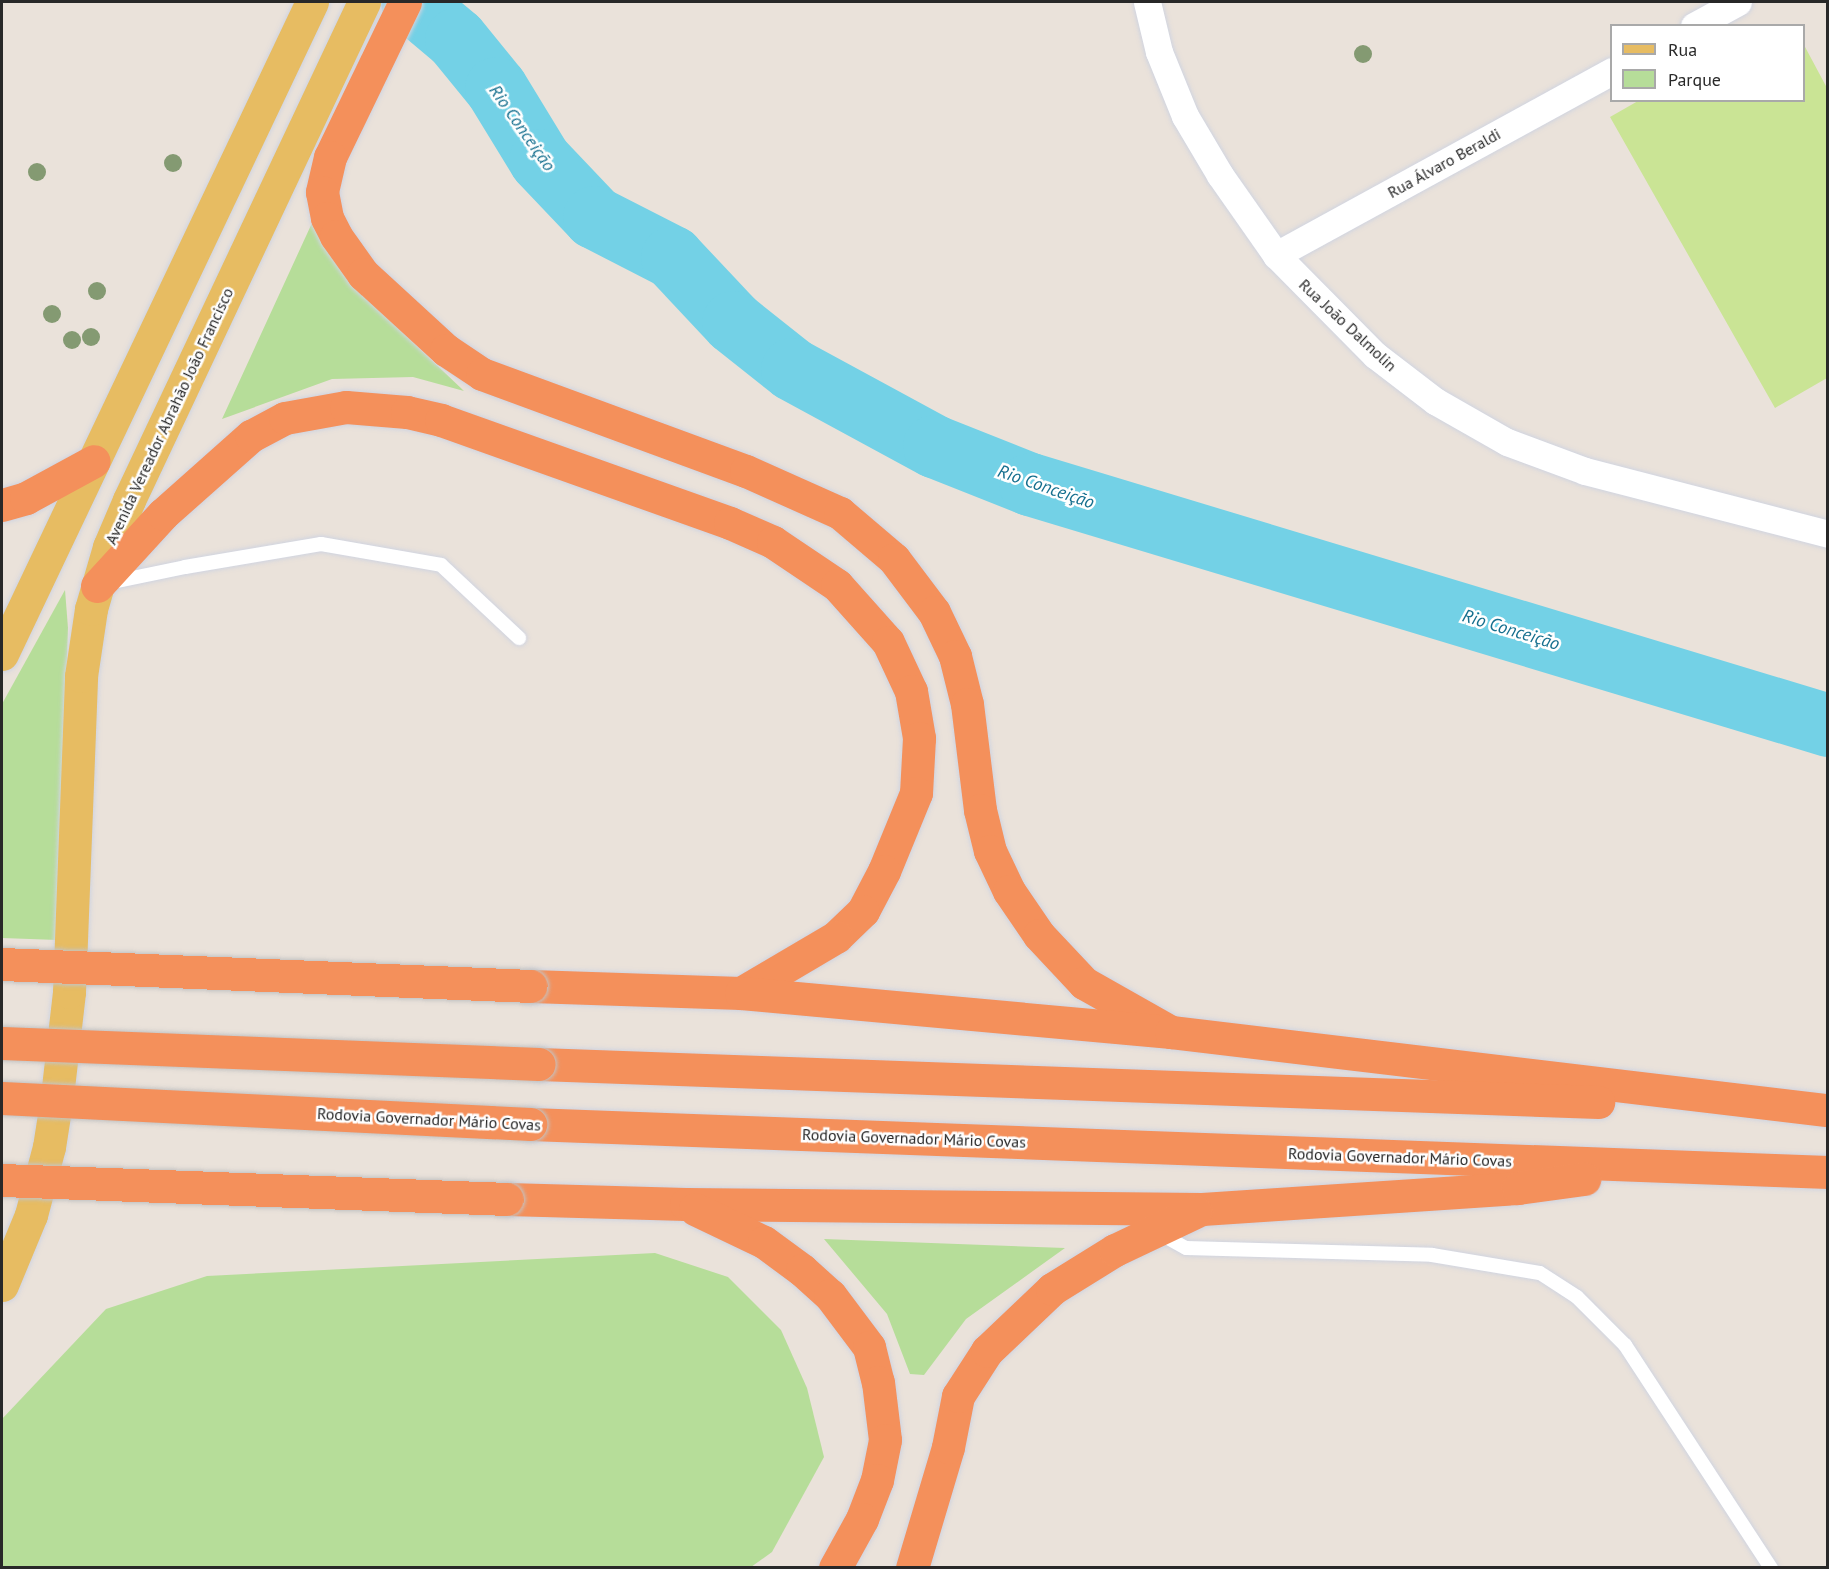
<!DOCTYPE html>
<meta charset="utf-8">
<style>
body{margin:0}
#map{position:relative;width:1829px;height:1569px;overflow:hidden;background:#eae2da;font-family:"PT Sans",sans-serif}
div>[style]{position:absolute}
.green>*{inset:0;background:#b6dd99}
.pitch>*{inset:0;background:#cae495}
.river>*{height:63px;margin:-31.5px;padding:0 31.5px;transform-origin:31.5px;border-radius:31.5px;background:#73d1e6}
.roads{filter:drop-shadow(0 0 2px #d0d4e0) drop-shadow(0 0 2px #d0d4e0)}
.service>*{height:14px;margin:-7px;padding:0 7px;transform-origin:7px;border-radius:7px;background:#fff}
.minor>*{height:27px;margin:-13.5px;padding:0 13.5px;transform-origin:13.5px;border-radius:13.5px;background:#fff}
.primary>*{height:33px;margin:-16.5px;padding:0 16.5px;transform-origin:16.5px;border-radius:16.5px;background:#e7bc62}
.motorway>*{height:33px;margin:-16.5px;padding:0 16.5px;transform-origin:16.5px;border-radius:16.5px;background:#f4905b}
.bridges{filter:drop-shadow(0 0 2px #c3c3c3) drop-shadow(0 0 2px #c3c3c3)}
.motorway-bridge>*{height:33px;margin:-16.5px;padding:0 16.5px;transform-origin:16.5px;border-radius:16.5px;background:#f4905b}
.trees>*{width:18px;height:18px;margin:-9px;border-radius:50%;background:#849a72}
span{translate:-50% -50%;white-space:nowrap;text-align:center;line-height:1.15;-webkit-text-stroke:5px #fff;paint-order:stroke}
.street-label{font-size:16px;color:#282828}
.water-label{font-size:18px;color:#156f8e;font-style:italic}
.frame{position:absolute;inset:0;border:3px solid #282828;pointer-events:none}
.legend{position:absolute;left:1610px;top:24px;width:195px;height:78px;box-sizing:border-box;background:#fff;border:2px solid #a9a9a9;margin:0;padding:8px 10px;list-style:none;font-size:18px;color:#282828}
.legend li{display:flex;align-items:center;gap:12px;height:30px}
.legend b{width:30px;border:2px solid #a9a9a9}
</style>
<div id="map">
<div class="green">
<div style="clip-path:polygon(312px 223px,401px 331px,464px 391px,413px 377px,332px 379px,222px 419px)"></div>
<div style="clip-path:polygon(65px 590px,68px 628px,58px 940px,2px 938px,2px 704px)"></div>
<div style="clip-path:polygon(824px 1239px,1065px 1248px,966px 1319px,924px 1375px,910px 1374px,887px 1314px)"></div>
<div style="clip-path:polygon(655px 1253px,728px 1277px,781px 1330px,807px 1388px,824px 1457px,772px 1552px,751px 1567px,2px 1567px,2px 1419px,106px 1309px,207px 1276px)"></div>
</div>
<div class="pitch">
<div style="clip-path:polygon(1804px 45px,1827px 88px,1827px 378px,1775px 408px,1610px 117px,1638px 101px,1804px 100px)"></div>
</div>
<div class="river">
<div style="left:412px;top:2px;width:57px;rotate:40.1deg"></div>
<div style="left:456px;top:39px;width:63px;rotate:50.8deg"></div>
<div style="left:496px;top:88px;width:84px;rotate:58.6deg"></div>
<div style="left:540px;top:160px;width:79px;rotate:46.5deg"></div>
<div style="left:594px;top:217px;width:88px;rotate:27.1deg"></div>
<div style="left:672px;top:257px;width:89px;rotate:46.8deg"></div>
<div style="left:733px;top:322px;width:75px;rotate:38.5deg"></div>
<div style="left:792px;top:369px;width:162px;rotate:28.5deg"></div>
<div style="left:934px;top:446px;width:103px;rotate:21.6deg"></div>
<div style="left:1030px;top:484px;width:834px;rotate:16.8deg"></div>
</div>
<div class="roads">
<div class="service">
<div style="left:108px;top:583px;width:79px;rotate:-11.7deg"></div>
<div style="left:185px;top:567px;width:138px;rotate:-9.6deg"></div>
<div style="left:321px;top:544px;width:122px;rotate:9.9deg"></div>
<div style="left:441px;top:565px;width:107px;rotate:43.1deg"></div>
<div style="left:1157px;top:1232px;width:33px;rotate:29deg"></div>
<div style="left:1186px;top:1248px;width:246px;rotate:1.6deg"></div>
<div style="left:1432px;top:1255px;width:109px;rotate:9.5deg"></div>
<div style="left:1540px;top:1273px;width:44px;rotate:33deg"></div>
<div style="left:1577px;top:1297px;width:68px;rotate:45deg"></div>
<div style="left:1625px;top:1345px;width:267px;rotate:56.8deg"></div>
</div>
<div class="minor">
<div style="left:1147px;top:2px;width:51px;rotate:76.5deg"></div>
<div style="left:1159px;top:52px;width:69px;rotate:67.9deg"></div>
<div style="left:1185px;top:116px;width:69px;rotate:59.3deg"></div>
<div style="left:1220px;top:175px;width:98px;rotate:55deg"></div>
<div style="left:1276px;top:255px;width:141px;rotate:45.3deg"></div>
<div style="left:1375px;top:355px;width:76px;rotate:37.5deg"></div>
<div style="left:1435px;top:401px;width:83px;rotate:29.7deg"></div>
<div style="left:1507px;top:442px;width:83px;rotate:20.4deg"></div>
<div style="left:1585px;top:471px;width:251px;rotate:14.5deg"></div>
<div style="left:1694px;top:26px;width:50px;rotate:-28.6deg"></div>
<div style="left:1276px;top:255px;width:383px;rotate:-28.7deg"></div>
</div>
<div class="primary">
<div style="left:2px;top:654px;width:722px;rotate:-64.57deg"></div>
<div style="left:2px;top:1285px;width:76px;rotate:-67.5deg"></div>
<div style="left:31px;top:1215px;width:70px;rotate:-75.2deg"></div>
<div style="left:49px;top:1147px;width:52px;rotate:-81.1deg"></div>
<div style="left:57px;top:1096px;width:105px;rotate:-83.4deg"></div>
<div style="left:69px;top:992px;width:316px;rotate:-87.8deg"></div>
<div style="left:81px;top:676px;width:68px;rotate:-81.5deg"></div>
<div style="left:91px;top:609px;width:65px;rotate:-73.8deg"></div>
<div style="left:109px;top:547px;width:51px;rotate:-66.9deg"></div>
<div style="left:129px;top:500px;width:551px;rotate:-64.74deg"></div>
</div>
<div class="motorway">
<div style="left:405px;top:2px;width:172px;rotate:115.8deg"></div>
<div style="left:330px;top:157px;width:36px;rotate:103deg"></div>
<div style="left:322px;top:192px;width:26px;rotate:79deg"></div>
<div style="left:327px;top:218px;width:20px;rotate:63deg"></div>
<div style="left:336px;top:236px;width:47px;rotate:54.6deg"></div>
<div style="left:363px;top:274px;width:113px;rotate:42.5deg"></div>
<div style="left:446px;top:350px;width:43px;rotate:33.7deg"></div>
<div style="left:482px;top:374px;width:281px;rotate:20.2deg"></div>
<div style="left:746px;top:471px;width:103px;rotate:24.1deg"></div>
<div style="left:840px;top:513px;width:71px;rotate:40.4deg"></div>
<div style="left:894px;top:559px;width:66px;rotate:53deg"></div>
<div style="left:934px;top:612px;width:49px;rotate:64.5deg"></div>
<div style="left:955px;top:656px;width:49px;rotate:76deg"></div>
<div style="left:967px;top:704px;width:107px;rotate:83deg"></div>
<div style="left:980px;top:810px;width:42px;rotate:76.3deg"></div>
<div style="left:990px;top:851px;width:44px;rotate:64.6deg"></div>
<div style="left:1009px;top:891px;width:53px;rotate:55.7deg"></div>
<div style="left:1039px;top:935px;width:66px;rotate:46.8deg"></div>
<div style="left:1084px;top:983px;width:100px;rotate:29.4deg"></div>
<div style="left:2px;top:505px;width:25px;rotate:-16deg"></div>
<div style="left:26px;top:498px;width:77px;rotate:-28.6deg"></div>
<div style="left:97px;top:586px;width:98px;rotate:-47.5deg"></div>
<div style="left:163px;top:514px;width:118px;rotate:-41.6deg"></div>
<div style="left:251px;top:436px;width:38px;rotate:-28deg"></div>
<div style="left:285px;top:418px;width:62px;rotate:-10.2deg"></div>
<div style="left:346px;top:407px;width:61px;rotate:4.7deg"></div>
<div style="left:407px;top:412px;width:35px;rotate:13deg"></div>
<div style="left:441px;top:420px;width:307px;rotate:19.6deg"></div>
<div style="left:730px;top:523px;width:47px;rotate:23.8deg"></div>
<div style="left:773px;top:542px;width:77px;rotate:33.9deg"></div>
<div style="left:837px;top:585px;width:76px;rotate:48.2deg"></div>
<div style="left:888px;top:642px;width:54px;rotate:64.9deg"></div>
<div style="left:911px;top:691px;width:48px;rotate:80.3deg"></div>
<div style="left:919px;top:738px;width:55px;rotate:93.1deg"></div>
<div style="left:916px;top:793px;width:84px;rotate:112.3deg"></div>
<div style="left:884px;top:871px;width:45px;rotate:117.7deg"></div>
<div style="left:863px;top:911px;width:37px;rotate:136deg"></div>
<div style="left:836px;top:937px;width:110px;rotate:149.5deg"></div>
<div style="left:531px;top:986px;width:210px;rotate:1.9deg"></div>
<div style="left:741px;top:993px;width:432px;rotate:5.2deg"></div>
<div style="left:1171px;top:1032px;width:660px;rotate:6.79deg"></div>
<div style="left:539px;top:1064px;width:1060px;rotate:2.06deg"></div>
<div style="left:530px;top:1124px;width:1299px;rotate:2.12deg"></div>
<div style="left:507px;top:1199px;width:179px;rotate:1.6deg"></div>
<div style="left:686px;top:1204px;width:516px;rotate:0.56deg"></div>
<div style="left:1202px;top:1209px;width:317px;rotate:-3.8deg"></div>
<div style="left:1518px;top:1188px;width:67px;rotate:-7.8deg"></div>
<div style="left:695px;top:1209px;width:76px;rotate:25.6deg"></div>
<div style="left:764px;top:1242px;width:47px;rotate:36.4deg"></div>
<div style="left:802px;top:1270px;width:38px;rotate:42deg"></div>
<div style="left:830px;top:1295px;width:65px;rotate:53.1deg"></div>
<div style="left:869px;top:1347px;width:36px;rotate:76deg"></div>
<div style="left:878px;top:1382px;width:58px;rotate:83.1deg"></div>
<div style="left:885px;top:1440px;width:41px;rotate:101.3deg"></div>
<div style="left:877px;top:1480px;width:42px;rotate:111deg"></div>
<div style="left:862px;top:1519px;width:56px;rotate:118.9deg"></div>
<div style="left:912px;top:1568px;width:126px;rotate:-73.4deg"></div>
<div style="left:948px;top:1447px;width:52px;rotate:-78.9deg"></div>
<div style="left:958px;top:1396px;width:54px;rotate:-57.2deg"></div>
<div style="left:987px;top:1351px;width:90px;rotate:-43.6deg"></div>
<div style="left:1052px;top:1289px;width:74px;rotate:-31.8deg"></div>
<div style="left:1115px;top:1250px;width:89px;rotate:-25.4deg"></div>
</div>
</div>
<div class="bridges">
<div class="motorway-bridge">
<div style="left:2px;top:964px;width:529px;rotate:2.38deg"></div>
<div style="left:2px;top:1043px;width:537px;rotate:2.24deg"></div>
<div style="left:2px;top:1098px;width:529px;rotate:2.82deg"></div>
<div style="left:2px;top:1180px;width:505px;rotate:2.15deg"></div>
</div>
</div>
<div class="trees">
<div style="left:1363px;top:54px"></div>
<div style="left:173px;top:163px"></div>
<div style="left:37px;top:172px"></div>
<div style="left:97px;top:291px"></div>
<div style="left:52px;top:314px"></div>
<div style="left:91px;top:337px"></div>
<div style="left:72px;top:340px"></div>
</div>
<div class="street-label">
<span style="left:1444px;top:163px;rotate:-29deg">Rua Álvaro Beraldi</span>
<span style="left:1348px;top:325px;rotate:43deg">Rua João Dalmolin</span>
<span style="left:169px;top:416px;rotate:-65deg">Avenida Vereador Abrahão João Francisco</span>
<span style="left:429px;top:1119px;rotate:3deg">Rodovia Governador Mário Covas</span>
<span style="left:914px;top:1138px;rotate:2deg">Rodovia Governador Mário Covas</span>
<span style="left:1400px;top:1157px;rotate:2deg">Rodovia Governador Mário Covas</span>
</div>
<div class="water-label">
<span style="left:522px;top:128px;rotate:55deg">Rio Conceição</span>
<span style="left:1046px;top:487px;rotate:19deg">Rio Conceição</span>
<span style="left:1511px;top:630px;rotate:17deg">Rio Conceição</span>
</div>
<div class="frame"></div>
<ul class="legend">
<li><b style="height:8px;background:#e7bc62"></b>Rua</li>
<li><b style="height:16px;background:#b6dd99"></b>Parque</li>
</ul>
</div>
